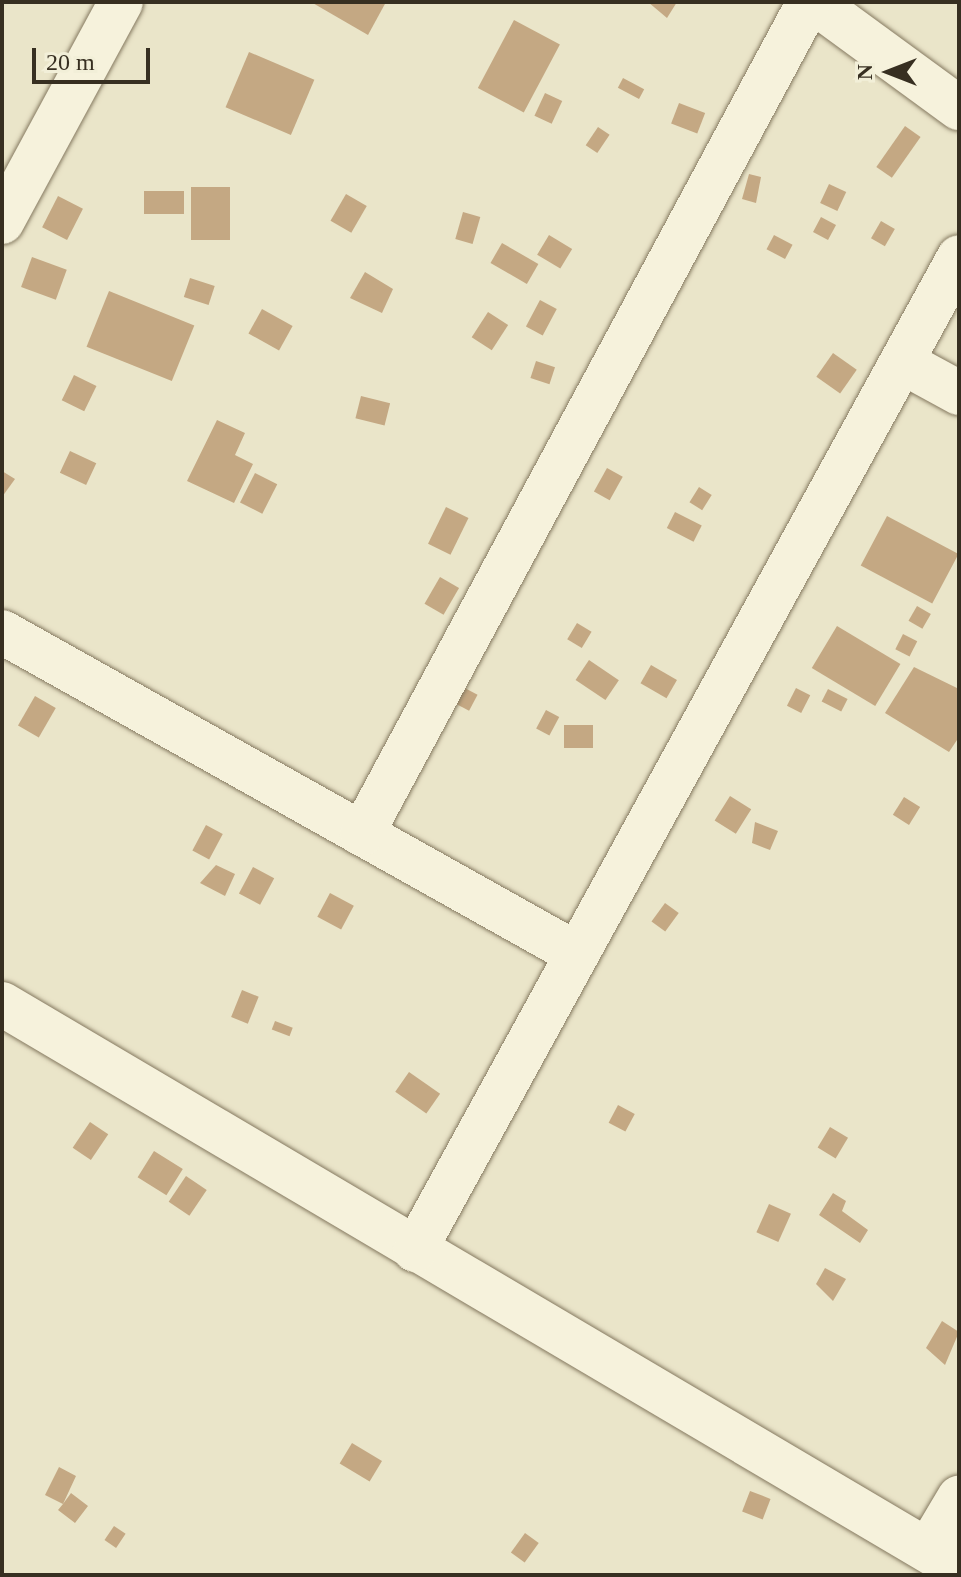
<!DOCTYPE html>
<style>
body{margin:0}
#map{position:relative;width:961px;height:1577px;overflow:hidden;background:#eae5c9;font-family:Georgia,serif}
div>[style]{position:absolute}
.building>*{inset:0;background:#c4a883;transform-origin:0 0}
.roads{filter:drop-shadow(0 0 2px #857960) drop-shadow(0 0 2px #857960)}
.minor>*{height:44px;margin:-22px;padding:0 22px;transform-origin:22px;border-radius:22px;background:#f6f2dc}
span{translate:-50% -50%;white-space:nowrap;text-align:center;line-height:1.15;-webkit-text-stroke:6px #f2efd8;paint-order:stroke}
.frame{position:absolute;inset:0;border:4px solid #372f21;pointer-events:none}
.north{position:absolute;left:849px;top:32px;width:80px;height:80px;-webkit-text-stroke:6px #f2efd8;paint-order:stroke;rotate:270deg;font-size:22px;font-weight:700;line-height:32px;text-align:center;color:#372f21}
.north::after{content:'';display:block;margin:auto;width:28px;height:36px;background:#372f21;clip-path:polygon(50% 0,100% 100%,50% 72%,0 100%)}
.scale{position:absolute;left:32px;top:48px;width:118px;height:36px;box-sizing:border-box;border:4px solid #372f21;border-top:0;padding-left:10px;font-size:24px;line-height:28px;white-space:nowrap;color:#372f21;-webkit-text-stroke:6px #f2efd8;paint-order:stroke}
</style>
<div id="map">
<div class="building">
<div style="clip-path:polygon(311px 2px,386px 2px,368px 35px)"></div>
<div style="clip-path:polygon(648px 2px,677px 2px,667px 18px)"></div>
<div style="left:514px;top:20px;width:52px;height:77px;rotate:28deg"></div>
<div style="left:249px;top:52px;width:71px;height:60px;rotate:23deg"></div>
<div style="left:623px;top:78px;width:24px;height:11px;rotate:28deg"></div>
<div style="left:545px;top:93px;width:19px;height:25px;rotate:25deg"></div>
<div style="left:679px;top:103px;width:28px;height:22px;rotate:21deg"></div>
<div style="left:905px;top:126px;width:19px;height:50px;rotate:35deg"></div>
<div style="left:598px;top:127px;width:14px;height:22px;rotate:34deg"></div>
<div style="clip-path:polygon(749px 174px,761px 177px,756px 203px,742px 199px)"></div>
<div style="left:829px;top:184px;width:19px;height:21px;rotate:25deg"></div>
<div style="left:230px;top:187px;width:53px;height:39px;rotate:90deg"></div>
<div style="left:184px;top:191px;width:23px;height:40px;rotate:90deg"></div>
<div style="left:346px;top:194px;width:24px;height:31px;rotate:30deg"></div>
<div style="left:58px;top:196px;width:28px;height:35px;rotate:27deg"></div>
<div style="left:463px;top:212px;width:18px;height:28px;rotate:16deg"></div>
<div style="left:821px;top:217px;width:17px;height:17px;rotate:28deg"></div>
<div style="left:881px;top:221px;width:16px;height:20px;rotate:30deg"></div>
<div style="left:549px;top:235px;width:27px;height:23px;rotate:31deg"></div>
<div style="left:774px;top:235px;width:21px;height:16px;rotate:28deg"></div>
<div style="left:502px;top:243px;width:42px;height:23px;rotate:30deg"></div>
<div style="left:32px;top:257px;width:37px;height:32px;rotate:20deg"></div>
<div style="clip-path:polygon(365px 272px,393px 289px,382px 313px,350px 298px)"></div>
<div style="left:190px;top:278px;width:26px;height:20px;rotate:18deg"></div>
<div style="left:109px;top:291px;width:92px;height:60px;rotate:22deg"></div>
<div style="left:540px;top:300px;width:19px;height:30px;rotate:28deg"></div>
<div style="left:262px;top:309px;width:35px;height:28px;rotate:29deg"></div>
<div style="left:488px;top:312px;width:24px;height:30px;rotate:33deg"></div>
<div style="left:833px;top:353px;width:29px;height:29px;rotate:35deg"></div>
<div style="left:536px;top:361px;width:20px;height:18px;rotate:18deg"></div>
<div style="left:74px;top:375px;width:25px;height:28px;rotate:26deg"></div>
<div style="left:361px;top:396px;width:30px;height:23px;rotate:14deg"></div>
<div style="clip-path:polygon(217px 420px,245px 433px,235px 455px,253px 464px,234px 503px,187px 481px)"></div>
<div style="left:70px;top:451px;width:29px;height:24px;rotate:25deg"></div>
<div style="left:607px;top:468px;width:18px;height:27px;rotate:29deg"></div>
<div style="clip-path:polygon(2px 471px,15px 479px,2px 497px)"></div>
<div style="left:255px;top:473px;width:25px;height:33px;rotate:27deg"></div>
<div style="left:699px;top:487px;width:15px;height:18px;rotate:32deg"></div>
<div style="left:446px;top:507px;width:25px;height:41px;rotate:26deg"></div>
<div style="left:675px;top:512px;width:30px;height:18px;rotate:27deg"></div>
<div style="left:887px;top:516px;width:81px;height:56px;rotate:28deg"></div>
<div style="left:440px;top:577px;width:22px;height:31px;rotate:30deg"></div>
<div style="left:917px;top:606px;width:16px;height:17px;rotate:30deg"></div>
<div style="left:577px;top:623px;width:17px;height:19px;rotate:31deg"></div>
<div style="left:837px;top:626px;width:74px;height:49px;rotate:31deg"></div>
<div style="left:903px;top:634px;width:16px;height:17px;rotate:27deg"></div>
<div style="left:589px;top:660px;width:36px;height:24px;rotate:34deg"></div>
<div style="left:651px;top:665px;width:30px;height:21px;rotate:30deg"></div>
<div style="clip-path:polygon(914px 667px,959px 689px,959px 737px,949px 752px,885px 713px)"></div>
<div style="left:459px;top:685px;width:21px;height:18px;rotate:28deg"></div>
<div style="left:796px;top:688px;width:16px;height:20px;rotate:27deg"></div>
<div style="left:828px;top:689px;width:22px;height:14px;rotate:27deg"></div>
<div style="left:35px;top:696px;width:24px;height:34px;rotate:30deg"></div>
<div style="left:546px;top:710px;width:15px;height:21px;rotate:28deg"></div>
<div style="left:564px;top:725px;width:29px;height:23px"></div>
<div style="left:730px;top:796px;width:25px;height:29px;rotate:32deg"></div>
<div style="left:904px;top:797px;width:19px;height:21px;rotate:32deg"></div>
<div style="clip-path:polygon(755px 822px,778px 831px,770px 850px,752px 843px)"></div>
<div style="left:206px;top:825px;width:19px;height:29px;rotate:28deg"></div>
<div style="clip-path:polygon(216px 865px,235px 874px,225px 896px,200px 883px)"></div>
<div style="left:253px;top:867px;width:24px;height:30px;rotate:28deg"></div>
<div style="left:330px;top:893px;width:27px;height:27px;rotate:28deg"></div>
<div style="left:665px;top:903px;width:17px;height:23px;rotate:36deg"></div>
<div style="left:242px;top:990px;width:18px;height:29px;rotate:22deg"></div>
<div style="left:275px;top:1021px;width:19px;height:9px;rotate:21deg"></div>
<div style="left:409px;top:1072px;width:38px;height:24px;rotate:35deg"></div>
<div style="left:618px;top:1105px;width:19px;height:20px;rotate:28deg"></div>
<div style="left:90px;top:1122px;width:22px;height:31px;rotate:34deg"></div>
<div style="left:830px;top:1127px;width:21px;height:24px;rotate:31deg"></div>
<div style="left:154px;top:1151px;width:34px;height:31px;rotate:32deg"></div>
<div style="left:186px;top:1176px;width:25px;height:31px;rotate:34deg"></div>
<div style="clip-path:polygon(833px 1193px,846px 1201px,842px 1211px,868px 1230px,860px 1243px,819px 1215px)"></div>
<div style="left:769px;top:1204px;width:24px;height:31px;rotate:24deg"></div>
<div style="clip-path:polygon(825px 1268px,846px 1279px,833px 1301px,816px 1284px)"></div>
<div style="clip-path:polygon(942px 1321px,959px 1332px,945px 1365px,926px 1348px)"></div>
<div style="left:352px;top:1443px;width:35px;height:24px;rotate:31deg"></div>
<div style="clip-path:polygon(59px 1467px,76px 1476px,63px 1504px,71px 1493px,88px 1506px,75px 1523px,58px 1510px,63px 1504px,45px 1495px)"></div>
<div style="left:750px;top:1491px;width:22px;height:22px;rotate:21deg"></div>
<div style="left:114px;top:1526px;width:14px;height:17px;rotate:34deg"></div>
<div style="left:525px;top:1533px;width:17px;height:24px;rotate:36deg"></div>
</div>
<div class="roads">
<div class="minor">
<div style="left:814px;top:2px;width:180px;rotate:36.2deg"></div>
<div style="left:2px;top:222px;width:250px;rotate:-61.6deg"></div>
<div style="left:904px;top:363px;width:63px;rotate:28.6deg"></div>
<div style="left:2px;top:632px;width:659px;rotate:29.25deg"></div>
<div style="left:362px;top:834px;width:944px;rotate:-61.75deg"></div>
<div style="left:2px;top:1004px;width:1111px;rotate:30.56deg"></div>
<div style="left:415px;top:1250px;width:1132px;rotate:-61.28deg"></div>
<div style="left:928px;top:1550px;width:61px;rotate:-59.2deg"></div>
</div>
</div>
<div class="frame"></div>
<div class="north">N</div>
<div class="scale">20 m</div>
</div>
